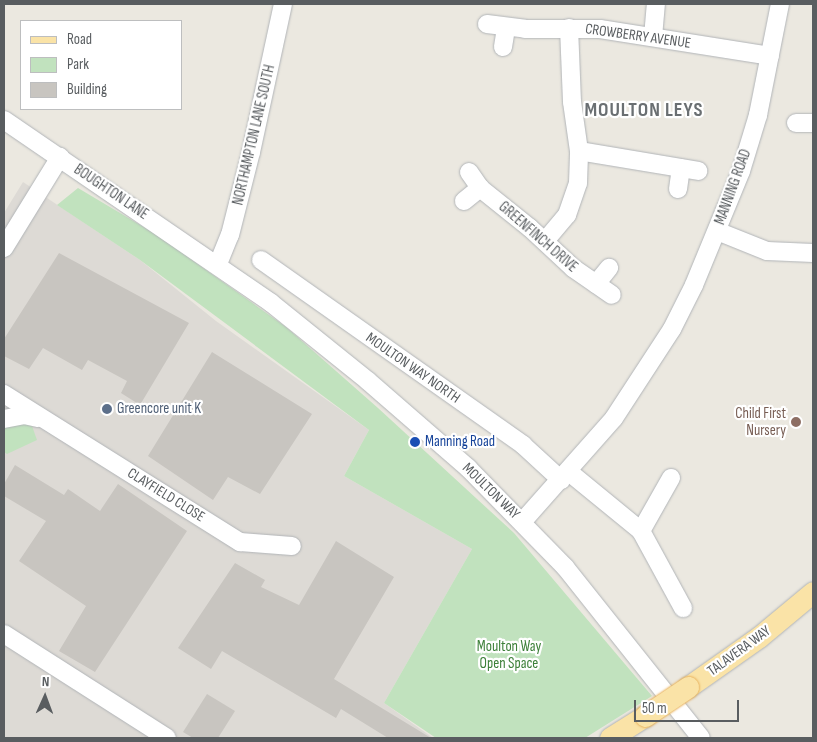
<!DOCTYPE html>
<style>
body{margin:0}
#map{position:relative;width:817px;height:742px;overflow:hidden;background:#ebe8e0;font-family:"Sofia Sans Condensed",sans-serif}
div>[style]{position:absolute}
.industrial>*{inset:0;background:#dddad5}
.green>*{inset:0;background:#c1e2be}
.building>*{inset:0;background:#c8c5c0}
.roads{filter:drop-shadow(0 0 1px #b1b4b7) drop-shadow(0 0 1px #b1b4b7)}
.minor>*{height:18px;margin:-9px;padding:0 9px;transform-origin:9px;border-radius:9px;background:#fff}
.major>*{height:21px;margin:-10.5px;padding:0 10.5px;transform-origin:10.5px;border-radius:10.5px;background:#fae3a7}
.bridges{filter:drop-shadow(0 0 1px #e8b25d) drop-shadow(0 0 1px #e8b25d)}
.major-bridge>*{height:21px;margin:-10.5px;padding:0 10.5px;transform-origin:10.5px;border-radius:10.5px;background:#fae3a7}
.dots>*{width:14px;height:14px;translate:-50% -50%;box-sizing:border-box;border:2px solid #fff;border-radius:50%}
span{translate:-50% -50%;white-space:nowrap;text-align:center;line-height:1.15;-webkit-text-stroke:4.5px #fff;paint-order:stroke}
.street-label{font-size:15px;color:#595d60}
.service-label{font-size:15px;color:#4e5e75}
.left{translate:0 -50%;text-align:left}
.education-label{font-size:15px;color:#785e54}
.right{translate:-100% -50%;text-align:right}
.transit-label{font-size:15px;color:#164399}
.park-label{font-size:15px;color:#3d8039}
.district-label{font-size:20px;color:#6a6f72;font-weight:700;letter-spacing:1px}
.frame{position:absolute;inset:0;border:5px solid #595d60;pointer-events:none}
.legend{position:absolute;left:20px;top:20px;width:162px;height:90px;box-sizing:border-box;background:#fff;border:1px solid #bdbebf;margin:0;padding:6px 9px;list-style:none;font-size:15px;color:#595d60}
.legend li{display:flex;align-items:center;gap:10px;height:25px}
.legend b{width:25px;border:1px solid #bdbebf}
.north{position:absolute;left:20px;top:672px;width:50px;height:50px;-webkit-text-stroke:4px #fff;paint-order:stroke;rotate:2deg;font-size:14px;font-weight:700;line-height:20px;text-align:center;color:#595d60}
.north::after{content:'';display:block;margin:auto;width:18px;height:22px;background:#595d60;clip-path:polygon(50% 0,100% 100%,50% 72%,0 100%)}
.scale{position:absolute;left:634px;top:700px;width:105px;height:22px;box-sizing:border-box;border:2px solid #595d60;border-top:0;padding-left:6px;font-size:15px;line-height:18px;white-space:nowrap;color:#595d60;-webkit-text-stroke:4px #fff;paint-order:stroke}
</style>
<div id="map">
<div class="industrial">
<div style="clip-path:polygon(23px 182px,140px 260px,216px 321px,369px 430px,344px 476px,472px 549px,384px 703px,433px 738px,4px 738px,4px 213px)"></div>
</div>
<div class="green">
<div style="clip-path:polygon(78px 188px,157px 235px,286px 327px,378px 408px,514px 533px,652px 696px,585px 738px,436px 738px,384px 703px,472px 549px,344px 476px,369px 430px,140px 260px,57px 205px)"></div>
<div style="clip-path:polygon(21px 420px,32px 426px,37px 440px,7px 454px,4px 452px,4px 423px)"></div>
</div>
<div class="building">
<div style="clip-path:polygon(59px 253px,189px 323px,140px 405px,121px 393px,127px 381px,88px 360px,82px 370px,43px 348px,29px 369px,4px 356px,4px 339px)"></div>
<div style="clip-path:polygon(212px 352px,312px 414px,260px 494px,228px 477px,213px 500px,148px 456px)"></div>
<div style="clip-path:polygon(15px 465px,64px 495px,68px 489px,100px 511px,118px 484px,187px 531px,95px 672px,59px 651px,86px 606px,19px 561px,46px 521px,4px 496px,4px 484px)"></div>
<div style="clip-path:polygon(336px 541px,394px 577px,334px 679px,431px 738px,388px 738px,341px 709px,336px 718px,222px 651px,211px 669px,178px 648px,235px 563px,265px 580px,261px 587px,299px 605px)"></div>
<div style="clip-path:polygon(207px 694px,235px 711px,218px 738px,193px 738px,183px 732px)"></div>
</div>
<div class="roads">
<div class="minor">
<div style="left:487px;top:24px;width:38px;rotate:7deg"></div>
<div style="left:525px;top:29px;width:75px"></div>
<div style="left:600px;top:29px;width:172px;rotate:9deg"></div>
<div style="left:653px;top:37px;width:33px;rotate:-85deg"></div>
<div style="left:503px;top:47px;width:20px;rotate:-81deg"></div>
<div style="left:4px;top:120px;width:324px;rotate:34.4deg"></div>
<div style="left:271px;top:303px;width:124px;rotate:38.8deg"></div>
<div style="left:368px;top:381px;width:133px;rotate:41deg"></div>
<div style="left:468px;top:468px;width:139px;rotate:45.6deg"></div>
<div style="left:565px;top:567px;width:218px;rotate:51.5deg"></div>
<div style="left:796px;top:123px;width:17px"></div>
<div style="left:579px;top:151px;width:121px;rotate:9.5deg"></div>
<div style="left:469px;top:172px;width:19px;rotate:55deg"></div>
<div style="left:480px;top:188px;width:64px;rotate:38.7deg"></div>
<div style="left:530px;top:228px;width:59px;rotate:42.9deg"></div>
<div style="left:573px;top:268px;width:47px;rotate:34.7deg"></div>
<div style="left:678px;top:189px;width:21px;rotate:-82deg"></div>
<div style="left:464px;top:201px;width:21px;rotate:-39deg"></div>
<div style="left:717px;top:231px;width:54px;rotate:21.8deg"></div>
<div style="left:767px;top:251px;width:46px;rotate:2.5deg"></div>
<div style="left:545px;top:241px;width:34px;rotate:-50deg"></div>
<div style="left:567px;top:215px;width:34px;rotate:-71deg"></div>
<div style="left:578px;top:183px;width:32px;rotate:-88deg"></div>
<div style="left:579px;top:151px;width:49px;rotate:-98.1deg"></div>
<div style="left:572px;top:102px;width:74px;rotate:-92.3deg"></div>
<div style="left:4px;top:248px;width:107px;rotate:-58.4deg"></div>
<div style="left:261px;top:260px;width:321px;rotate:35.2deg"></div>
<div style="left:523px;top:445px;width:52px;rotate:42.6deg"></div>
<div style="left:218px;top:264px;width:31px;rotate:-68deg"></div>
<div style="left:230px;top:235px;width:86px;rotate:-75.8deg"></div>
<div style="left:251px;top:152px;width:151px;rotate:-77.8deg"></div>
<div style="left:596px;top:284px;width:21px;rotate:-51deg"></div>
<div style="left:4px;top:394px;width:279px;rotate:32.1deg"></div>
<div style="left:240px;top:542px;width:52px;rotate:4.4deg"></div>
<div style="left:4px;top:419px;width:20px;rotate:-11deg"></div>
<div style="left:24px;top:415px;width:14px;rotate:12deg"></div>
<div style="left:569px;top:472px;width:93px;rotate:39.3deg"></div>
<div style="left:641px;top:531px;width:88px;rotate:61.4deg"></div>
<div style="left:523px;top:521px;width:137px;rotate:-48.5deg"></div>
<div style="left:614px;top:418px;width:106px;rotate:-56.9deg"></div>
<div style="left:672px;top:329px;width:49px;rotate:-63.4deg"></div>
<div style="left:694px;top:285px;width:123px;rotate:-67.6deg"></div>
<div style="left:741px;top:171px;width:59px;rotate:-73.1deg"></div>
<div style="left:758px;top:115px;width:113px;rotate:-78.8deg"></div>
<div style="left:641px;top:531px;width:61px;rotate:-60.5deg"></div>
<div style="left:4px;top:634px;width:193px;rotate:32.5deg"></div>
</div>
<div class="major">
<div style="left:688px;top:687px;width:87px;rotate:-35.2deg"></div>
<div style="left:759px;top:637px;width:70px;rotate:-39.8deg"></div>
<div style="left:610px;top:738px;width:41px;rotate:-32.2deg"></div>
</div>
</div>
<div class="bridges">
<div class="major-bridge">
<div style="left:645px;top:716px;width:52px;rotate:-34deg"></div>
</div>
</div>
<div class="dots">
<div style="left:107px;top:409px;background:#5c6f8a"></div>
<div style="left:796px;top:422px;background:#8d6e63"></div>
<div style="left:415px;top:442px;background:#1a4fb4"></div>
</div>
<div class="street-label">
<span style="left:638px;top:36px;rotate:8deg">CROWBERRY AVENUE</span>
<span style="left:254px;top:135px;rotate:-77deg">NORTHAMPTON LANE SOUTH</span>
<span style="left:733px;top:187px;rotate:-70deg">MANNING ROAD</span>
<span style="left:111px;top:192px;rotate:34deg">BOUGHTON LANE</span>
<span style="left:538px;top:237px;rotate:41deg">GREENFINCH DRIVE</span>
<span style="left:413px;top:368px;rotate:35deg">MOULTON WAY NORTH</span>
<span style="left:491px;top:491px;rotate:44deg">MOULTON WAY</span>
<span style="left:166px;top:495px;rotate:32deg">CLAYFIELD CLOSE</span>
<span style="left:739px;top:651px;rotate:-36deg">TALAVERA WAY</span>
</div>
<div class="service-label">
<span class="left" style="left:117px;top:409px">Greencore unit K</span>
</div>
<div class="education-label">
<span class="right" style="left:786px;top:422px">Child First<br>Nursery</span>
</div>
<div class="transit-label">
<span class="left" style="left:425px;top:442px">Manning Road</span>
</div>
<div class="park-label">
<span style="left:509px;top:655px">Moulton Way<br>Open Space</span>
</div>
<div class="district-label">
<span style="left:644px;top:110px">MOULTON LEYS</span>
</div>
<div class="frame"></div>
<ul class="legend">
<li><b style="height:6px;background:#fae3a7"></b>Road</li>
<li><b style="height:14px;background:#c1e2be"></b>Park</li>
<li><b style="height:14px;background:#c8c5c0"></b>Building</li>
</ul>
<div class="north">N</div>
<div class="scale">50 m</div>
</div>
